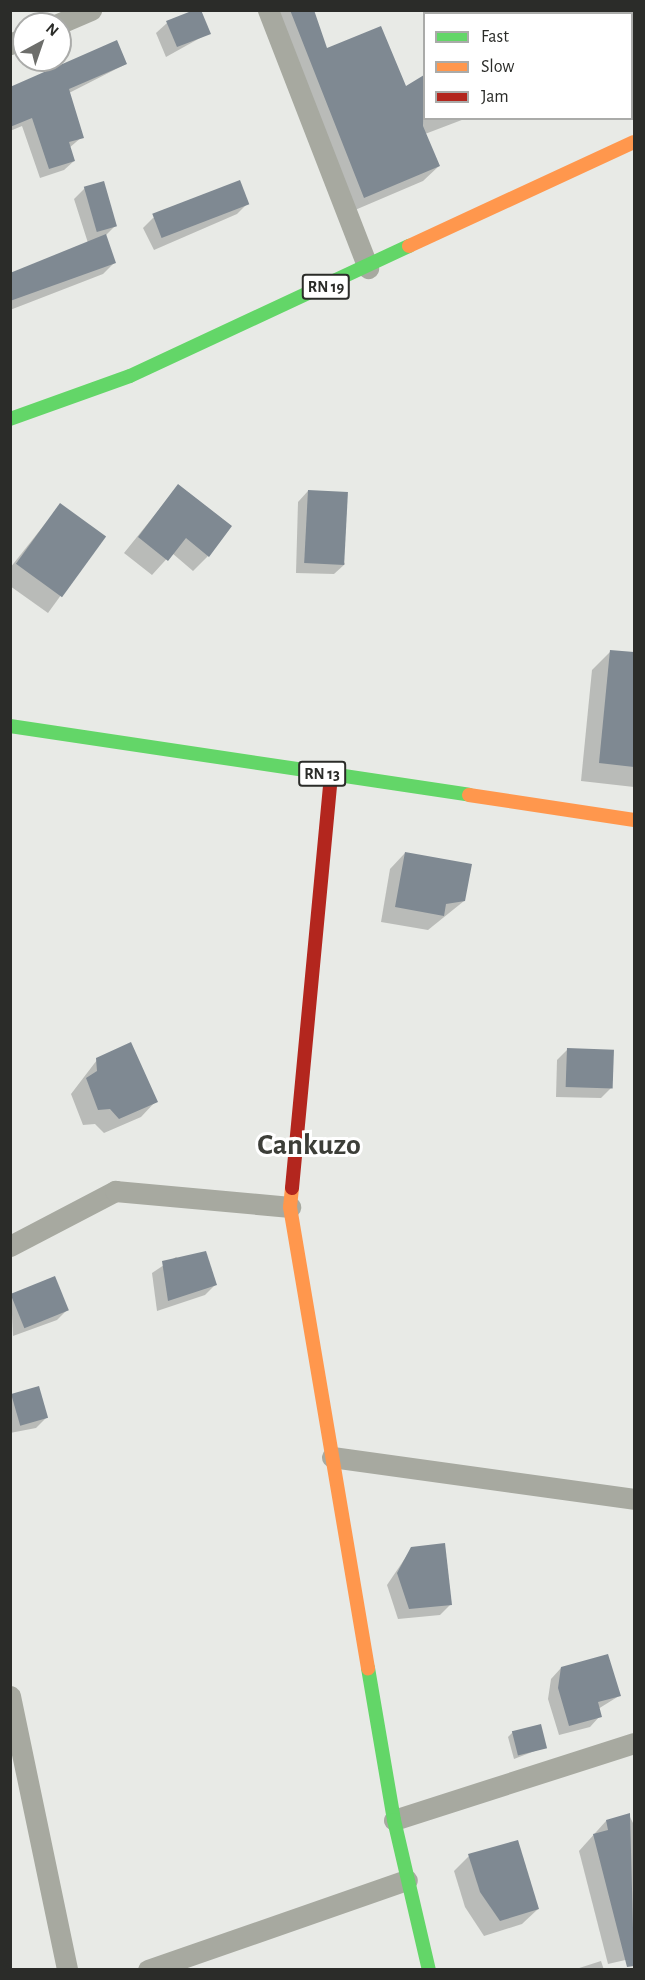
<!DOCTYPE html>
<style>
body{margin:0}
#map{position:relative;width:645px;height:1980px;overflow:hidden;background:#e8eae6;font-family:"Alegreya Sans",sans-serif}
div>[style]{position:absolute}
.shadow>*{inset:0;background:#0003}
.building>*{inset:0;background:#7f8992;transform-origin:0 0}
.street>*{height:21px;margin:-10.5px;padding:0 10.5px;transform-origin:10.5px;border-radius:10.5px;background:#a7a9a0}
.fast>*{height:14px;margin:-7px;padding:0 7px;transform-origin:7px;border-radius:7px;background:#63d668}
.slow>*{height:14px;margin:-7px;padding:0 7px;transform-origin:7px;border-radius:7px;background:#ff974d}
.jam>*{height:14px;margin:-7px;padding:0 7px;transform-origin:7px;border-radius:7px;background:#b3261e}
span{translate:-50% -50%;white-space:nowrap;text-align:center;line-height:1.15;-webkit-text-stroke:6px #fff;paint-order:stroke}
.shield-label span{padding:2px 4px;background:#fff;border:2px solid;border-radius:4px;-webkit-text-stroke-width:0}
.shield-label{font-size:16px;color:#2b2c29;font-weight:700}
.town-label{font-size:30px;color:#3c3e38;font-weight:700}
.frame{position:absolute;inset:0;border:12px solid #2b2c29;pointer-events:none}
.legend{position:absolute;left:423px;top:12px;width:210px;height:108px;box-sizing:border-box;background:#fff;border:2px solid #aaaba9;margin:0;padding:8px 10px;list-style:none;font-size:18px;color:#2b2c29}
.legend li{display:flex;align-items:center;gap:12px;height:30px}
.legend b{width:30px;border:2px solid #aaaba9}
.north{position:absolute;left:12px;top:12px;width:60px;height:60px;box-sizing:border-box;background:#fff;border:2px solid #aaaba9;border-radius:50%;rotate:40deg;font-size:16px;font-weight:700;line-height:24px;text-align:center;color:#2b2c29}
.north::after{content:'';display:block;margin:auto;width:21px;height:27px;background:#6d6e6b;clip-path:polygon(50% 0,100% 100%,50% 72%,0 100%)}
</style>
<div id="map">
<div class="shadow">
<div style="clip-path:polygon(269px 10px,312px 10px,327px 50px,406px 88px,424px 77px,424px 118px,467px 118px,425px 134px,439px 166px,423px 181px,348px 213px)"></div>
<div style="clip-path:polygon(618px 10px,634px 10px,634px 12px,620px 14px)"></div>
<div style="clip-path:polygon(167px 23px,209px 33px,166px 57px,156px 33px)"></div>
<div style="clip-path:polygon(126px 64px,69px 93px,82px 137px,69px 148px,74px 161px,64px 170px,40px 178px,22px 126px,10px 131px,10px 89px)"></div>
<div style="clip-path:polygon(239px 182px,248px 203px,237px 214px,154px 250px,143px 228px,153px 218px)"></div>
<div style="clip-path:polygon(85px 188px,116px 225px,105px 236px,114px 263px,103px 274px,10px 310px,10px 274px,88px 243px,74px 199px)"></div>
<div style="clip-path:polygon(178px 486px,208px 556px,193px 571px,172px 553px,152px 575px,124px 553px)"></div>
<div style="clip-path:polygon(308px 491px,345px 564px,334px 574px,296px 573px,298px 502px)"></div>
<div style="clip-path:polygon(60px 505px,104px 536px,48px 613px,10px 586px,10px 568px)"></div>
<div style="clip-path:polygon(611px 651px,634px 654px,634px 787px,581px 781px,592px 670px)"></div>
<div style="clip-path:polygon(405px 853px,464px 901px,428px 930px,381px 922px,390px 869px)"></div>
<div style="clip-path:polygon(567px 1050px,612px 1087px,601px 1098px,556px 1097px,557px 1060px)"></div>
<div style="clip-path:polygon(97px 1060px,156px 1101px,141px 1117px,104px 1133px,95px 1124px,83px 1125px,71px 1094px)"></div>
<div style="clip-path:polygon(176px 1257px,216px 1284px,205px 1295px,157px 1311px,152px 1273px)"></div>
<div style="clip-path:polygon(11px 1294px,68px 1309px,57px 1320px,13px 1336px)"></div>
<div style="clip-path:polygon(10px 1393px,46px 1418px,36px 1428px,10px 1433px)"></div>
<div style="clip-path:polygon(412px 1548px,451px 1604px,440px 1615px,398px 1619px,387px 1585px)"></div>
<div style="clip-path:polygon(561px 1668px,619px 1696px,598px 1709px,600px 1716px,590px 1727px,559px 1735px,548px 1699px,551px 1679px)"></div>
<div style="clip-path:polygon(513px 1732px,545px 1747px,514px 1759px,508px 1737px)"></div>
<div style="clip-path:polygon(629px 1815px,634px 1825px,634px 1958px,608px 1964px,579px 1851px,606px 1821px)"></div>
<div style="clip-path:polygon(469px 1856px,538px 1909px,522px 1924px,484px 1936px,465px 1907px,454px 1871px)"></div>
<div style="clip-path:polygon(601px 1961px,604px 1970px,573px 1970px)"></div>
</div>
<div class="building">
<div style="clip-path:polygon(194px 10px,201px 10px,211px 34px,177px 47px,166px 21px)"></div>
<div style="clip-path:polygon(290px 10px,314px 10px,327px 48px,381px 26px,406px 86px,424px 75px,423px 126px,440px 166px,364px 198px)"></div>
<div style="clip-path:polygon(117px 40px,127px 64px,69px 89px,84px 138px,69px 142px,75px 161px,49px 169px,32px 118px,10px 127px,10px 87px)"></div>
<div style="left:240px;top:180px;width:26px;height:94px;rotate:69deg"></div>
<div style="left:104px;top:181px;width:47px;height:21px;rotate:74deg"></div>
<div style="clip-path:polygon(106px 234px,116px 263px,10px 301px,10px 273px)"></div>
<div style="clip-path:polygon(178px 484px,232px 526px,209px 557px,186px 538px,168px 561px,138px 537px)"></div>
<div style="left:308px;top:490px;width:40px;height:73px;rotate:3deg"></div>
<div style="left:60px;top:503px;width:57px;height:75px;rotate:36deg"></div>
<div style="clip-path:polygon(610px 650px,634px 652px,634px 767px,599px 763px)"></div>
<div style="clip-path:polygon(405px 852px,472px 864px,465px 901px,446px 904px,444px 916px,395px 907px)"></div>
<div style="clip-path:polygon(131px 1042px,158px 1102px,119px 1119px,110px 1109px,98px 1110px,86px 1078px,97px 1071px,96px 1058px)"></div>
<div style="left:567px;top:1048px;width:47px;height:39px;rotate:2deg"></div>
<div style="clip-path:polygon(206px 1251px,217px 1285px,168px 1301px,162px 1261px)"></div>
<div style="left:55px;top:1276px;width:37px;height:48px;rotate:68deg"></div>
<div style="left:39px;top:1386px;width:33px;height:29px;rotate:74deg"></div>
<div style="clip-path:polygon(445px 1543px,452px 1605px,409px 1609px,397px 1573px,411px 1547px)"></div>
<div style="clip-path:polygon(608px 1654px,621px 1696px,598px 1702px,602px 1717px,569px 1726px,558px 1688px,561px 1667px)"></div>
<div style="left:541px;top:1724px;width:25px;height:30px;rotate:76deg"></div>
<div style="clip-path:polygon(630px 1813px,634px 1966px,627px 1967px,593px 1834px,608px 1830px,606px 1820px)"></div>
<div style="clip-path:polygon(518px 1840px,539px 1909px,500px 1921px,480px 1892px,468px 1854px)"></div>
</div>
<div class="street">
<div style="left:268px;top:10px;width:277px;rotate:68.8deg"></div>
<div style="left:58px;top:24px;width:36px;rotate:-23deg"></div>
<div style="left:10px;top:44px;width:15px;rotate:-23deg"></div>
<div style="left:10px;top:1246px;width:119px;rotate:-27.6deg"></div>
<div style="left:115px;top:1191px;width:176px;rotate:5.2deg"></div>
<div style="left:332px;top:1457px;width:305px;rotate:7.9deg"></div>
<div style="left:10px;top:1696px;width:280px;rotate:78.2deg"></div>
<div style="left:394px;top:1820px;width:252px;rotate:-17.8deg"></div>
<div style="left:148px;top:1970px;width:274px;rotate:-19.2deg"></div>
</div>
<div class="fast">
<div style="left:10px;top:419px;width:127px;rotate:-19.7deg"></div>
<div style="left:130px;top:376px;width:308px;rotate:-25deg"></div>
<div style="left:10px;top:726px;width:464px;rotate:8.5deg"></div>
<div style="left:368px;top:1668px;width:154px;rotate:80.3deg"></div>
<div style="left:394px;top:1820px;width:154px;rotate:76.9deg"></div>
</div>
<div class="slow">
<div style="left:409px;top:246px;width:248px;rotate:-24.8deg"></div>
<div style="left:469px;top:795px;width:167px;rotate:8.6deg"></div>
<div style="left:292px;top:1188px;width:19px;rotate:96deg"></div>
<div style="left:290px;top:1207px;width:468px;rotate:80.4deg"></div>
</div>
<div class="jam">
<div style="left:292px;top:1188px;width:414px;rotate:-84.6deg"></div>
</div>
<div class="shield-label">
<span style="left:326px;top:287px">RN 19</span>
<span style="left:322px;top:774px">RN 13</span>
</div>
<div class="town-label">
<span style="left:309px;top:1145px">Cankuzo</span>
</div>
<div class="frame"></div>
<ul class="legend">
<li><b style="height:8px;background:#63d668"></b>Fast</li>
<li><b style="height:8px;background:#ff974d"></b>Slow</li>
<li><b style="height:8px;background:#b3261e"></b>Jam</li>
</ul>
<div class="north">N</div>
</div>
